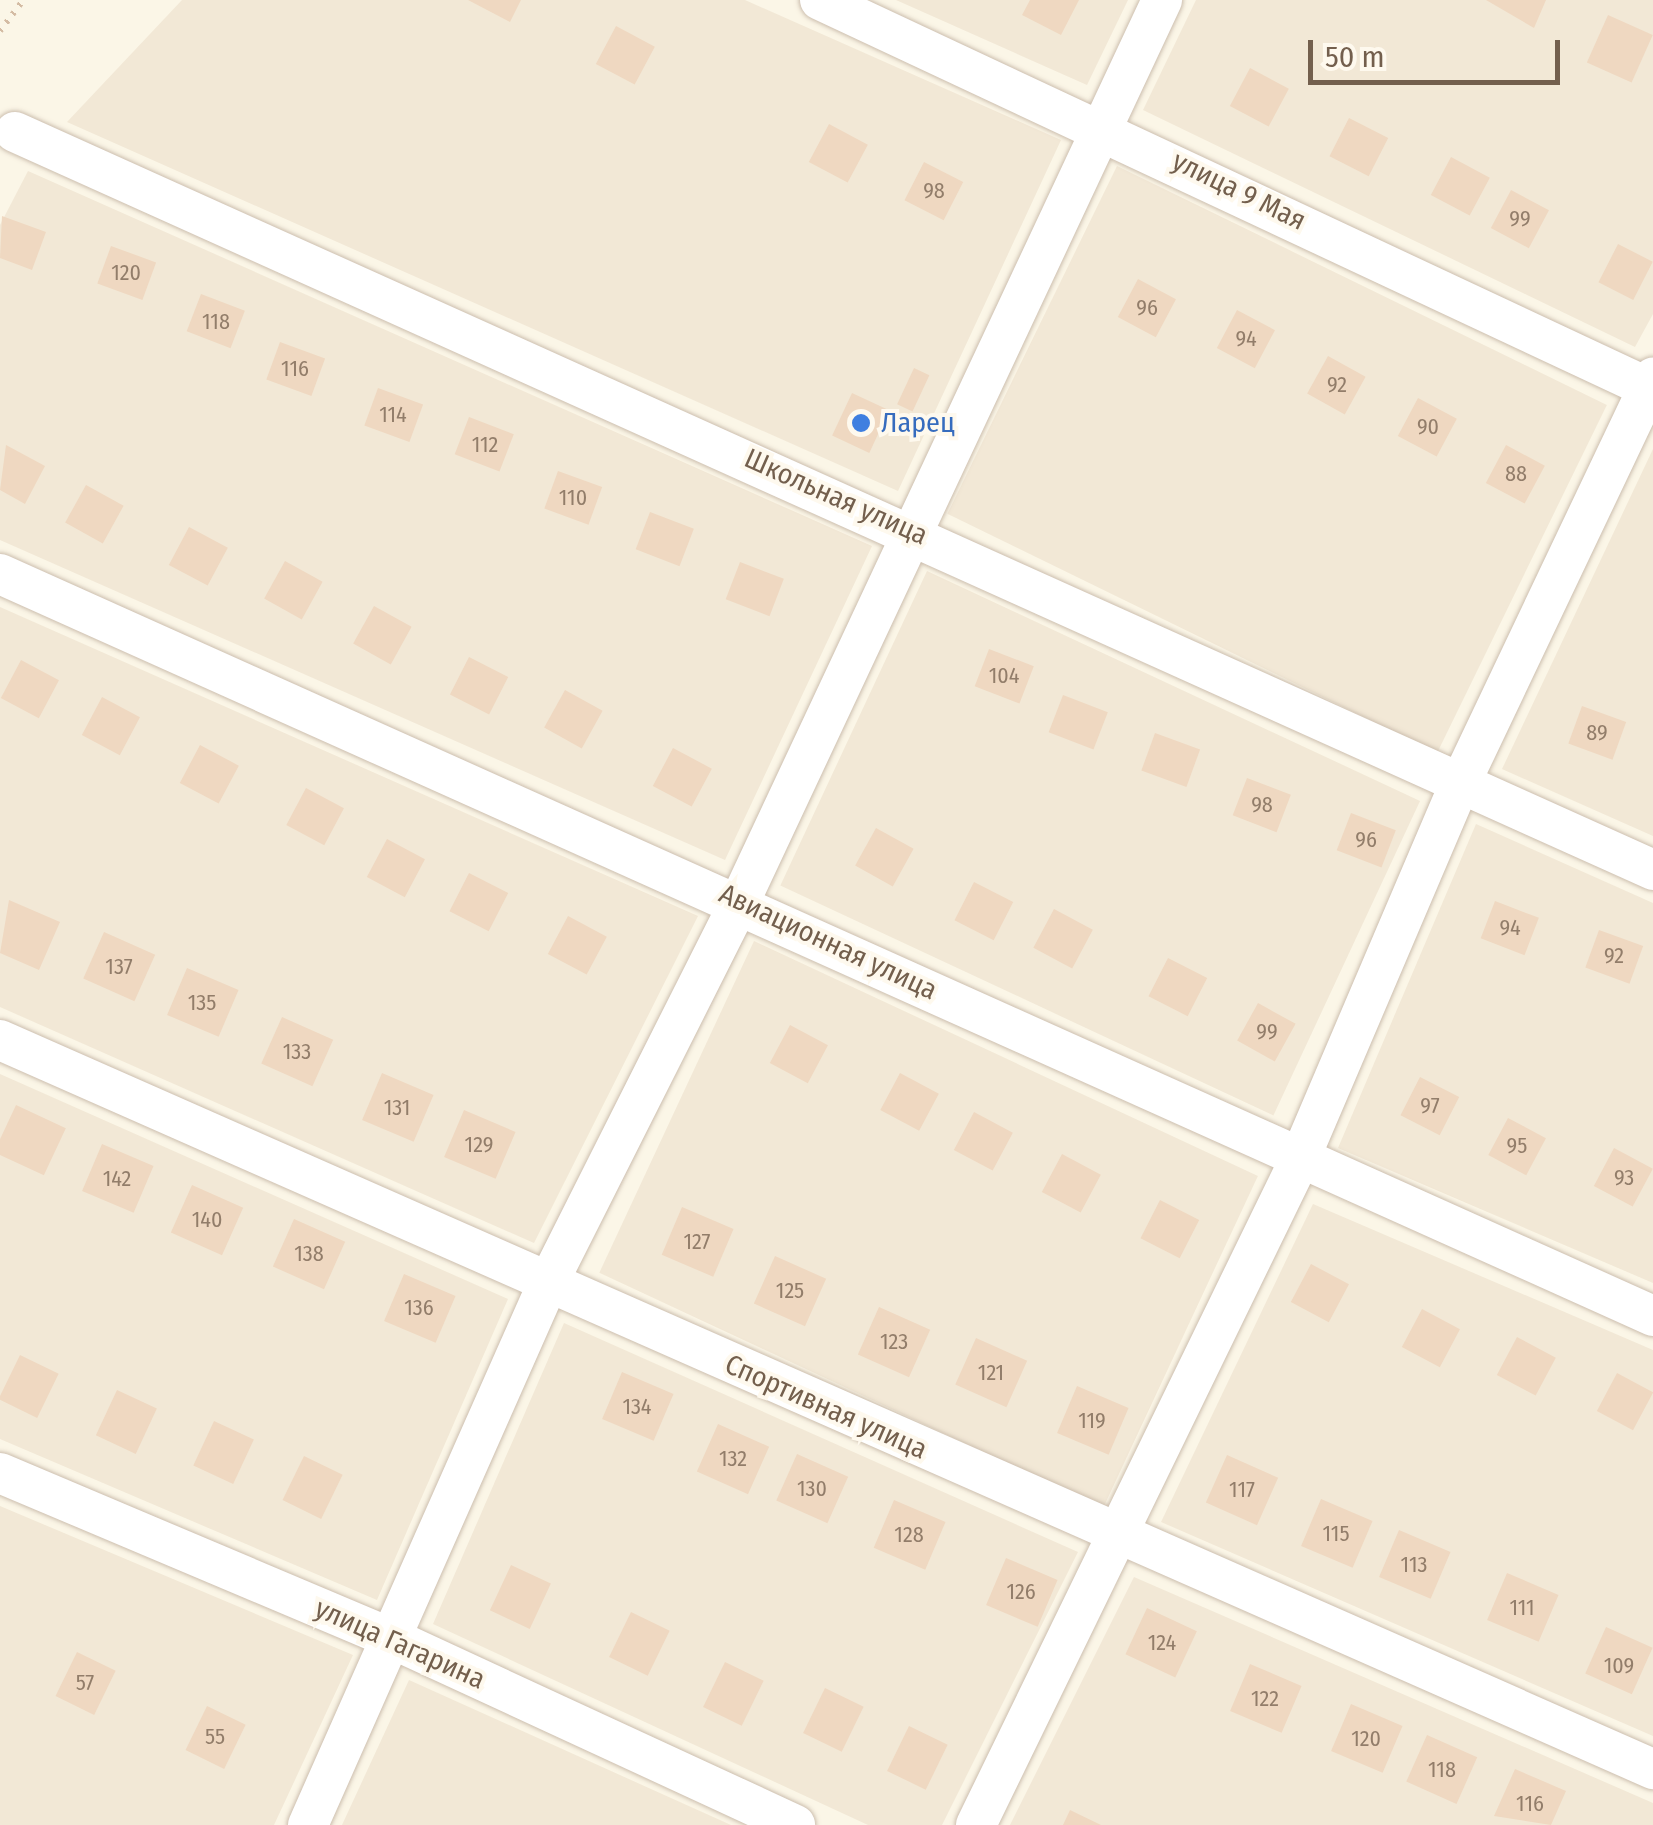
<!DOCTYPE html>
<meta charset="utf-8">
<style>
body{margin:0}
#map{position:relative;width:1653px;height:1825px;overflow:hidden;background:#fbf6e7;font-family:"Fira Sans Condensed",sans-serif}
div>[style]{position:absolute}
.residential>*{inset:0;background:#f2e8d6;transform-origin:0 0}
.building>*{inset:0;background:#efd8c1;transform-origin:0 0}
.path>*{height:6px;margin-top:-3px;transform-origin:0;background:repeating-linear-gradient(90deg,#d4bca4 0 2.5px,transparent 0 10.5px)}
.roads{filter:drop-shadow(0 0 2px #ccbeae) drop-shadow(0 0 2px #ccbeae)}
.minor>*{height:40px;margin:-20px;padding:0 20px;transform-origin:20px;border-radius:20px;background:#fff}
.dots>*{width:28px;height:28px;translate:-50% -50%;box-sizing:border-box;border:5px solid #fef9ee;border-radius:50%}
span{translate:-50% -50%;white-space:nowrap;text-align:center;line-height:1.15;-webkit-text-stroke:8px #fef9ee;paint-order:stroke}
.number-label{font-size:22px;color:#927d6a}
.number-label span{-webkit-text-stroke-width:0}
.street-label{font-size:28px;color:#735f4d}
.shop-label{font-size:28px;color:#366cbe}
.left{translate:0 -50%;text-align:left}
.scale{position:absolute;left:1308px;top:40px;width:252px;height:45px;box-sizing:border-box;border:5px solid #735f4d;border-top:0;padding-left:12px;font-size:30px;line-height:35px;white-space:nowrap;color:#735f4d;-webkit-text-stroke:8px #fef9ee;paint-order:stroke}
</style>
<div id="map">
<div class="residential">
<div style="clip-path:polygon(182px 0,745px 0,1061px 140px,898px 491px,67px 122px)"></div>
<div style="clip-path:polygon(896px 0,1128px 0,1087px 85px)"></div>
<div style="clip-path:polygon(1196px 0,1653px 0,1653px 314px,1635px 347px,1143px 110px)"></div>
<div style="left:1117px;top:166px;width:545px;height:387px;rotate:26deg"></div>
<div style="clip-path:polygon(28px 171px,872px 546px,725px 860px,0 540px,0 225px)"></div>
<div style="clip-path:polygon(1653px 449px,1653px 836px,1502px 769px)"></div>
<div style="left:927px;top:571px;width:544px;height:347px;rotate:25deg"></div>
<div style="clip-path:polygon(0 607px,698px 916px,534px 1243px,0 1007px)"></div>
<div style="clip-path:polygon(1476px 824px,1653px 903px,1653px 1283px,1338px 1148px)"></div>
<div style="left:754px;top:941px;width:556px;height:366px;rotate:25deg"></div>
<div style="clip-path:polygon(0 1074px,508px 1299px,377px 1600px,0 1439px)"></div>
<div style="clip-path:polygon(1313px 1204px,1653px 1350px,1653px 1736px,1161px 1522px)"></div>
<div style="clip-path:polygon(564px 1323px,1078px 1552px,942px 1825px,868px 1825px,433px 1624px)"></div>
<div style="clip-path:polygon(0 1506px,353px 1655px,274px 1825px,0 1825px)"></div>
<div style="clip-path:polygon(1134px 1577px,1653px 1803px,1653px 1825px,1010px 1825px)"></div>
<div style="clip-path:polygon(409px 1680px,731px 1825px,342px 1825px)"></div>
</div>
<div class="building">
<div style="clip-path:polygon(468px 0,521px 0,510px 22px)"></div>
<div style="clip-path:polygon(1030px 0,1079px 0,1061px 35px,1022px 15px)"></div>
<div style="clip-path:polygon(1486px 0,1546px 0,1534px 28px)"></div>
<div style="left:1608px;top:15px;width:49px;height:52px;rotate:24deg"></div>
<div style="left:616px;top:26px;width:44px;height:43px;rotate:28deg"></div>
<div style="left:1250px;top:68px;width:44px;height:43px;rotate:28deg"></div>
<div style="left:1349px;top:118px;width:44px;height:43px;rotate:27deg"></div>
<div style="left:829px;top:124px;width:44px;height:43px;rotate:28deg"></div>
<div style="left:1451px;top:157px;width:44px;height:43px;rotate:28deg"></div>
<div style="left:924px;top:162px;width:44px;height:43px;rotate:27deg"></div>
<div style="left:1511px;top:190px;width:43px;height:43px;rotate:28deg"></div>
<div style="clip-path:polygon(2px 216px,46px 232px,32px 270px,0 258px)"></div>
<div style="left:1618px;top:244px;width:39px;height:43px;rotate:27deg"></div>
<div style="left:111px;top:246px;width:48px;height:40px;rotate:20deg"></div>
<div style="left:1138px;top:279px;width:43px;height:43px;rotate:28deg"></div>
<div style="left:201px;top:294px;width:47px;height:40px;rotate:21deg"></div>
<div style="left:1237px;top:310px;width:43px;height:43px;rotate:28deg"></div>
<div style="left:280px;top:342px;width:48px;height:40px;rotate:20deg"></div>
<div style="left:1328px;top:356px;width:43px;height:43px;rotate:29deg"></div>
<div style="left:914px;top:368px;width:17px;height:40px;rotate:25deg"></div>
<div style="left:378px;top:388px;width:48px;height:40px;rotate:20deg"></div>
<div style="left:852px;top:393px;width:41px;height:47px;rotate:25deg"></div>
<div style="left:1418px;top:398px;width:44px;height:43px;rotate:28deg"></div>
<div style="left:469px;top:417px;width:48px;height:40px;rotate:21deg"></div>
<div style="clip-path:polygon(6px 445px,45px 466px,25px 504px,0 490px)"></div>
<div style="left:1506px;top:445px;width:44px;height:43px;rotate:28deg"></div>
<div style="left:558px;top:471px;width:47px;height:40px;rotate:20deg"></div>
<div style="left:86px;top:485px;width:43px;height:43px;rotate:29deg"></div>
<div style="left:650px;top:512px;width:47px;height:40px;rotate:21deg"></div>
<div style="left:189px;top:527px;width:44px;height:43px;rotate:28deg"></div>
<div style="left:285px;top:561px;width:43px;height:43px;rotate:29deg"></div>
<div style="left:740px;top:562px;width:47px;height:40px;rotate:21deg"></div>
<div style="left:374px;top:606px;width:43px;height:43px;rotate:29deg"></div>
<div style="left:989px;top:649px;width:48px;height:40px;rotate:21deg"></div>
<div style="left:469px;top:657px;width:44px;height:42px;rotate:27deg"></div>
<div style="left:21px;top:660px;width:43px;height:43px;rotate:28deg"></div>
<div style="left:565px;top:690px;width:43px;height:43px;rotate:29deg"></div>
<div style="left:1063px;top:695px;width:48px;height:40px;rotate:21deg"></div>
<div style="left:102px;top:697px;width:43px;height:43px;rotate:28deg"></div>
<div style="left:1582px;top:706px;width:47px;height:40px;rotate:20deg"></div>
<div style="left:1155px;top:733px;width:48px;height:40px;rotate:20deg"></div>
<div style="left:200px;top:745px;width:44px;height:43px;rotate:28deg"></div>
<div style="left:673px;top:748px;width:44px;height:43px;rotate:28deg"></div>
<div style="left:1247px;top:778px;width:47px;height:40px;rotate:21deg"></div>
<div style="left:306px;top:788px;width:43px;height:42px;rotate:28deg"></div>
<div style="left:1351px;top:813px;width:48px;height:40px;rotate:21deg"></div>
<div style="left:876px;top:828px;width:43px;height:43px;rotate:29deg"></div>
<div style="left:387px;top:839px;width:43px;height:43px;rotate:28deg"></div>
<div style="left:469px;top:873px;width:44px;height:43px;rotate:27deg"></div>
<div style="left:974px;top:882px;width:44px;height:43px;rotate:27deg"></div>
<div style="clip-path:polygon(9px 900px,60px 922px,39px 970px,0 953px)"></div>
<div style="left:1495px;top:901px;width:47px;height:40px;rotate:21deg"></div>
<div style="left:1054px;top:909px;width:44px;height:44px;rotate:28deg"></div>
<div style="left:568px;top:916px;width:44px;height:43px;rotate:28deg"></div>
<div style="left:1599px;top:930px;width:47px;height:40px;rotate:20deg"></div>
<div style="left:104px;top:932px;width:56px;height:51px;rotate:24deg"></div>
<div style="left:1168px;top:958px;width:44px;height:43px;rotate:27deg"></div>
<div style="left:187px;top:968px;width:56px;height:51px;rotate:23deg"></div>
<div style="left:1258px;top:1003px;width:43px;height:43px;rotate:29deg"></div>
<div style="left:282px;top:1017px;width:56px;height:51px;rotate:24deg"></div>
<div style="left:790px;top:1025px;width:43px;height:43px;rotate:28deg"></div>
<div style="left:382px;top:1073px;width:56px;height:51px;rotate:23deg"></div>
<div style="left:900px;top:1073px;width:44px;height:42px;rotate:28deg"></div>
<div style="left:1420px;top:1077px;width:44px;height:43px;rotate:27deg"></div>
<div style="left:16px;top:1105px;width:55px;height:52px;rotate:25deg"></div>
<div style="left:464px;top:1110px;width:56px;height:51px;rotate:23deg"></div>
<div style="left:974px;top:1112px;width:44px;height:43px;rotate:28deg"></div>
<div style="left:1508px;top:1118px;width:43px;height:42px;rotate:28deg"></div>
<div style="left:102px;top:1144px;width:56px;height:51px;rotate:23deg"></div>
<div style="left:1614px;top:1148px;width:44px;height:43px;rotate:28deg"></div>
<div style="left:1062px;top:1154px;width:44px;height:43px;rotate:28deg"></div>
<div style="left:192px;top:1185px;width:56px;height:52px;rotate:24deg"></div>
<div style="left:1160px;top:1200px;width:44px;height:43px;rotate:27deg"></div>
<div style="left:682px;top:1207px;width:56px;height:52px;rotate:23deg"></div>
<div style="left:294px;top:1219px;width:56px;height:52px;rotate:24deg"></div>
<div style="left:775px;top:1256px;width:56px;height:52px;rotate:24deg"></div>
<div style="left:1311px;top:1264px;width:43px;height:43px;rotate:28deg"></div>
<div style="left:404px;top:1274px;width:56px;height:51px;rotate:23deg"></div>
<div style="left:879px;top:1307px;width:56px;height:52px;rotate:24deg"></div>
<div style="left:1422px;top:1309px;width:43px;height:43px;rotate:28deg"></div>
<div style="left:1517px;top:1337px;width:44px;height:43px;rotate:28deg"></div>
<div style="left:976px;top:1338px;width:56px;height:51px;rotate:24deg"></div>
<div style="left:20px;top:1355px;width:43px;height:49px;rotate:26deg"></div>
<div style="left:622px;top:1372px;width:56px;height:51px;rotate:23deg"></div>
<div style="left:1617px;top:1373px;width:41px;height:43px;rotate:28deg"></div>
<div style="left:1077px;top:1386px;width:56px;height:51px;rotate:23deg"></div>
<div style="left:117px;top:1390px;width:44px;height:50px;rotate:25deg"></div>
<div style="left:214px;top:1421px;width:44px;height:49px;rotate:25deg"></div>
<div style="left:718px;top:1424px;width:56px;height:52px;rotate:24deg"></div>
<div style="left:797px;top:1454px;width:56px;height:51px;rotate:24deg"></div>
<div style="left:1227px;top:1455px;width:56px;height:52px;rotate:24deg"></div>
<div style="left:304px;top:1456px;width:43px;height:49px;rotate:26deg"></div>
<div style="left:1321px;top:1499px;width:56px;height:51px;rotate:23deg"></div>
<div style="left:894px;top:1500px;width:56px;height:52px;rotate:23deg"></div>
<div style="left:1399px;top:1530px;width:56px;height:51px;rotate:23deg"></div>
<div style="left:1006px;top:1558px;width:56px;height:51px;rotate:23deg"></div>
<div style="left:511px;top:1565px;width:44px;height:50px;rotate:25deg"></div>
<div style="left:1507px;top:1573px;width:56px;height:51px;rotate:23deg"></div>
<div style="left:1147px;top:1608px;width:55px;height:51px;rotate:25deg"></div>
<div style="left:631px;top:1612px;width:43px;height:50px;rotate:26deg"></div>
<div style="left:1606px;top:1627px;width:51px;height:51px;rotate:24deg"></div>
<div style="left:77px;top:1652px;width:43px;height:49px;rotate:26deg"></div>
<div style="left:725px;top:1662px;width:43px;height:50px;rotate:26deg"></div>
<div style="left:1250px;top:1664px;width:56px;height:51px;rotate:23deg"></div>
<div style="left:825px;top:1688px;width:43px;height:50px;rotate:26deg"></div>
<div style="left:1351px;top:1704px;width:56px;height:51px;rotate:23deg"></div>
<div style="left:207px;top:1706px;width:43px;height:49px;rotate:26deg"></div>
<div style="left:909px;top:1726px;width:43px;height:50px;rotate:26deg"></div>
<div style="left:1427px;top:1735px;width:55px;height:51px;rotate:24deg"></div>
<div style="clip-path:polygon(1515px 1769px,1566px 1791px,1551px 1825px,1494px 1816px)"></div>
<div style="clip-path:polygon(1070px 1810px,1101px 1825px,1063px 1825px)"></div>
</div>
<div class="path">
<div style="left:0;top:31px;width:39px;rotate:-53deg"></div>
</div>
<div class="roads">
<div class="minor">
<div style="left:820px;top:0;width:920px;rotate:25.09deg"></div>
<div style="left:15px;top:132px;width:1797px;rotate:24.25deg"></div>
<div style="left:0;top:574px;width:1812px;rotate:24.17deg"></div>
<div style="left:0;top:1040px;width:1807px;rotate:23.8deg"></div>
<div style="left:0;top:1473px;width:427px;rotate:22.9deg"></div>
<div style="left:393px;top:1639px;width:443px;rotate:24.8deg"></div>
<div style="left:308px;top:1825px;width:593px;rotate:-66.12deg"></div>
<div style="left:548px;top:1283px;width:428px;rotate:-63.3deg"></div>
<div style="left:740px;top:901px;width:995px;rotate:-64.9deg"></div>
<div style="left:976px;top:1825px;width:736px;rotate:-64.06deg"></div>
<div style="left:1298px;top:1163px;width:412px;rotate:-66.9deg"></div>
<div style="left:1460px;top:784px;width:450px;rotate:-64.6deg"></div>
</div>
</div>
<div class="dots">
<div style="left:861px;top:423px;background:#3f7fe0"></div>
</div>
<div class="number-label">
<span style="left:934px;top:191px">98</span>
<span style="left:1520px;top:219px">99</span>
<span style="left:126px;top:273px">120</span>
<span style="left:1147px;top:308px">96</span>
<span style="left:216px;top:322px">118</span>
<span style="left:1246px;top:339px">94</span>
<span style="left:295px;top:369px">116</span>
<span style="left:1337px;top:385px">92</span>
<span style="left:393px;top:415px">114</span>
<span style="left:1428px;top:427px">90</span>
<span style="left:485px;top:445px">112</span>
<span style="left:1516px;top:474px">88</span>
<span style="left:573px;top:498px">110</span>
<span style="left:1004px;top:676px">104</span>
<span style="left:1597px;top:733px">89</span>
<span style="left:1262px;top:805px">98</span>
<span style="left:1366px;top:840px">96</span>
<span style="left:1510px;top:928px">94</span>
<span style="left:1614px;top:956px">92</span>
<span style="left:119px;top:967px">137</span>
<span style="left:202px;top:1003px">135</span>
<span style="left:1267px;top:1032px">99</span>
<span style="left:297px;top:1052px">133</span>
<span style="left:1430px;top:1106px">97</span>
<span style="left:397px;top:1108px">131</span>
<span style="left:479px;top:1145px">129</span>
<span style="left:1517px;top:1146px">95</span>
<span style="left:1624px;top:1178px">93</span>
<span style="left:117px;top:1179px">142</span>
<span style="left:207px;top:1220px">140</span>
<span style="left:697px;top:1242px">127</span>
<span style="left:309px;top:1254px">138</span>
<span style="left:790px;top:1291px">125</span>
<span style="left:419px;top:1308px">136</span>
<span style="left:894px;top:1342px">123</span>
<span style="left:991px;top:1373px">121</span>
<span style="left:637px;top:1407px">134</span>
<span style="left:1092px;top:1421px">119</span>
<span style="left:733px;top:1459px">132</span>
<span style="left:812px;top:1489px">130</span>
<span style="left:1242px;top:1490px">117</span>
<span style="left:1336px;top:1534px">115</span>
<span style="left:909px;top:1535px">128</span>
<span style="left:1414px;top:1565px">113</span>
<span style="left:1021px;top:1592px">126</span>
<span style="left:1522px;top:1608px">111</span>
<span style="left:1162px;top:1643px">124</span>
<span style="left:1619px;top:1666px">109</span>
<span style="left:85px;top:1683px">57</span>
<span style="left:1265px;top:1699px">122</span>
<span style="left:215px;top:1737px">55</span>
<span style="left:1366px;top:1739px">120</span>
<span style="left:1442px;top:1770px">118</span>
<span style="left:1530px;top:1804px">116</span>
</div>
<div class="street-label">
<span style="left:1239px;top:191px;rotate:26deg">улица 9 Мая</span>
<span style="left:836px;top:497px;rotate:24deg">Школьная улица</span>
<span style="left:828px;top:942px;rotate:25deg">Авиационная улица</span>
<span style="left:826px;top:1407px;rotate:24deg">Спортивная улица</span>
<span style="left:400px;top:1644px;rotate:24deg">улица Гагарина</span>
</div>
<div class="shop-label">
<span class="left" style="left:881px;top:423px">Ларец</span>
</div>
<div class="scale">50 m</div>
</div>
